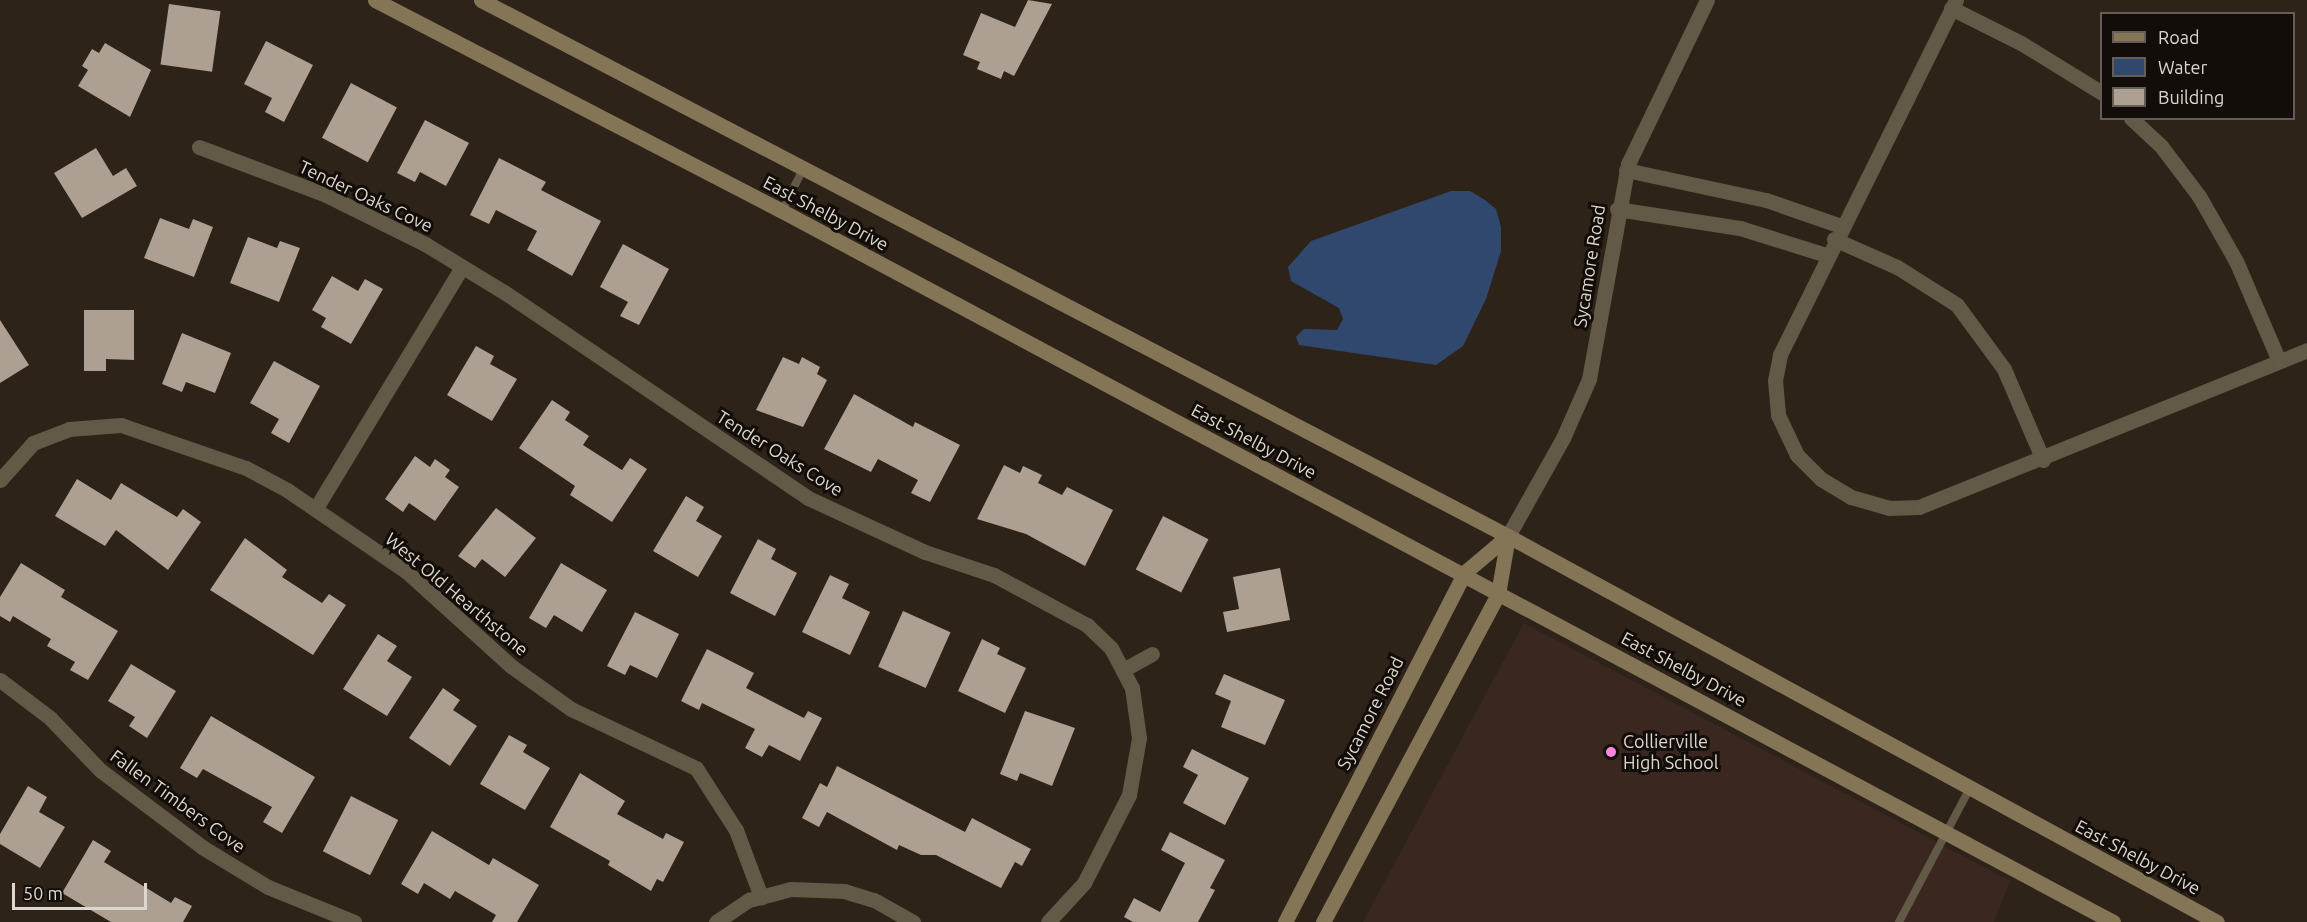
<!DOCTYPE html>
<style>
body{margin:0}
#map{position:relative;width:2307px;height:922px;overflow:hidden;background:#2e2318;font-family:Ubuntu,sans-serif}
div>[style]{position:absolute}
.education>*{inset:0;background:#3a2820}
.water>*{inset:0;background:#31486e}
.building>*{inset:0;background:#ad9f91;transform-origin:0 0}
.lane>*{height:8px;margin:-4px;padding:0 4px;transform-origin:4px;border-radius:4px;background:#625946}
.street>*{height:15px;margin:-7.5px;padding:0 7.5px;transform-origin:7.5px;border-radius:7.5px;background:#625946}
.secondary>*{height:15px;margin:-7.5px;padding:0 7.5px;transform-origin:7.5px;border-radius:7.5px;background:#847556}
.dots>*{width:16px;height:16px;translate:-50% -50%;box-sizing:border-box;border:3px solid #120d09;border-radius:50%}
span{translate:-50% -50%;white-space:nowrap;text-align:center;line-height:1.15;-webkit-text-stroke:6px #120d09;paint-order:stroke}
.street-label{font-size:18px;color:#ded7cf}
.poi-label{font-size:18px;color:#ded7cf}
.left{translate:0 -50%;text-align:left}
.legend{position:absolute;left:2100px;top:12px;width:195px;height:108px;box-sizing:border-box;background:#120d09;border:2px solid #645e58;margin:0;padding:8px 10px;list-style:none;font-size:18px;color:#ded7cf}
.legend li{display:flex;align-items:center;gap:12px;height:30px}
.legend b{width:30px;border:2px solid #645e58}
.scale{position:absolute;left:12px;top:883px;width:135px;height:27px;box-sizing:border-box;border:3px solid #ded7cf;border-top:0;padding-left:8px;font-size:18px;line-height:21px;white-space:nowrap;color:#ded7cf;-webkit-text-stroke:4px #120d09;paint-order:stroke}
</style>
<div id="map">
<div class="education">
<div style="clip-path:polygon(1524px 623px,2010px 881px,1994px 922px,1363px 922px)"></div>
</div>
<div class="water">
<div style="clip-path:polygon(1451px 191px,1470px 191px,1485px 200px,1496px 209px,1501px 227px,1501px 251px,1486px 299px,1463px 346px,1436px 365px,1299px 345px,1296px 337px,1304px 329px,1337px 330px,1343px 319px,1339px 308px,1291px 281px,1288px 267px,1311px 241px)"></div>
</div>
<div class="building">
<div style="clip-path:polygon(1028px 0,1052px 4px,1014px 76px,1004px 71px,1001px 79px,977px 69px,980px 62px,963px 55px,981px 13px,1015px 27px)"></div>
<div style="left:169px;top:4px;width:52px;height:61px;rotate:8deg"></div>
<div style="clip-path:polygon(266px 41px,313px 65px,284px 122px,265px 112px,272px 98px,244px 84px)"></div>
<div style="clip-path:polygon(105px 43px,151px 70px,130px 117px,78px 86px,88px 70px,82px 66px,92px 49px,99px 53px)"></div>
<div style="left:351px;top:83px;width:52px;height:62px;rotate:28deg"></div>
<div style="clip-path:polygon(425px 120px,469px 143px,446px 186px,420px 172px,415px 182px,397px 173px)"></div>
<div style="clip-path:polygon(96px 148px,113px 176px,126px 168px,137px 186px,82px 218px,54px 173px)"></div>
<div style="clip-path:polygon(499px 158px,546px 182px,541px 190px,601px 221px,572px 276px,527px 250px,537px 231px,496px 210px,489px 224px,470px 215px)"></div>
<div style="clip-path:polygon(160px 218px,189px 229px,193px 219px,213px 227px,194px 277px,144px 258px)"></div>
<div style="clip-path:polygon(248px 237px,277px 248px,280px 241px,300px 248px,279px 302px,230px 283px)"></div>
<div style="clip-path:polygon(623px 244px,669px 269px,639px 325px,620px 316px,628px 302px,600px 287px)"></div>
<div style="clip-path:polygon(332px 276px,358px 291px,365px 279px,383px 289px,351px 344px,321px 327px,326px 318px,312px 310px)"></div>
<div style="clip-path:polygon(84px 310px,134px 310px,134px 360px,106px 359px,106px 371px,84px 371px)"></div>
<div style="clip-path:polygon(0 320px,29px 365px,0 383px)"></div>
<div style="clip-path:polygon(182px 333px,231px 353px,215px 393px,186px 382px,182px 392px,162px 384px)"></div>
<div style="clip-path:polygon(476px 346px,494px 356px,490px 364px,517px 379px,492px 421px,447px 395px)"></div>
<div style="clip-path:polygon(783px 357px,799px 364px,802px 357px,820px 367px,817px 374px,827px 380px,803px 427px,756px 410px)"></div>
<div style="clip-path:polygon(274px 361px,320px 386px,289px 443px,271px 433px,279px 419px,250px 403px)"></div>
<div style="clip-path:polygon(854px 394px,913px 427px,915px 422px,960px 445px,930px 502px,911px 493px,918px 480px,878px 459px,871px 472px,824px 449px)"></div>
<div style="clip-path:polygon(552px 400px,570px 412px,565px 420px,589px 436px,583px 445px,622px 470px,630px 458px,647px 469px,612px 522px,570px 495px,575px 486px,519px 448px)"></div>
<div style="clip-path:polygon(415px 456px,430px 467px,435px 459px,450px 470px,445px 477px,459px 487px,435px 521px,409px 503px,403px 512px,385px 499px)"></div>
<div style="clip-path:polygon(1004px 465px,1020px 473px,1023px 466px,1042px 475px,1038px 483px,1062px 495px,1067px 487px,1113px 510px,1085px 566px,1026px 534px,977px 519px)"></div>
<div style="clip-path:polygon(77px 479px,111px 500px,121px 483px,177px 517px,183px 509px,201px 522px,168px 570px,116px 530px,105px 546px,55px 516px)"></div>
<div style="clip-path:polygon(686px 496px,704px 507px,696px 521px,722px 536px,698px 577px,653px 551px)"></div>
<div style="clip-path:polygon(496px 508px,536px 538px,505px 577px,482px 559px,475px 568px,458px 556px)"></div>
<div style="left:1163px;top:516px;width:51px;height:60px;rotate:27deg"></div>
<div style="clip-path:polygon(245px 538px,287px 570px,282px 577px,322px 603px,329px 594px,346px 605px,313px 655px,210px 590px)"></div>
<div style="clip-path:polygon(758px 539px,776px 549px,771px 559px,797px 573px,775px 616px,730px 593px)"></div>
<div style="clip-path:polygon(21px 563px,65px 590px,61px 597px,118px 631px,88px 680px,70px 670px,75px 662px,47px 646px,51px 639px,13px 616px,10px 622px,0 616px,0 597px)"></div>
<div style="clip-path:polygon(561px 563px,607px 590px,582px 632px,554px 615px,546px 628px,529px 618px)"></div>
<div style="clip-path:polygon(1280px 568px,1290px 620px,1227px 632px,1223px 612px,1239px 609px,1233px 577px)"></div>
<div style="clip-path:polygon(830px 575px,849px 584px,842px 598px,870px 612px,850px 655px,802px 632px)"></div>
<div style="left:903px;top:611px;width:52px;height:61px;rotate:24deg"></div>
<div style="clip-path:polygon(635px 612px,679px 634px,657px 678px,630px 665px,625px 675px,607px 666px)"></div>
<div style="clip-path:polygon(378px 634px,397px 646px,387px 661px,412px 677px,387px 716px,343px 689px)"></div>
<div style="clip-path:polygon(982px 639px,1000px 648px,997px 654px,1026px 668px,1005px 713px,958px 691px)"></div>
<div style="clip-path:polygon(707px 649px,754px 673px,746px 688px,804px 718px,808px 711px,822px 718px,800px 761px,769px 745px,762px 757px,745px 748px,755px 729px,702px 703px,699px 710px,681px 701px)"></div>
<div style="clip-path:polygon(131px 664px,176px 691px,147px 738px,129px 726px,135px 717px,108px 701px)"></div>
<div style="clip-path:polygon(1224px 674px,1285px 700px,1265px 745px,1221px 727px,1231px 701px,1215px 694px)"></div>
<div style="clip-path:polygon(443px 688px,460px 700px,453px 710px,477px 726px,450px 766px,409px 738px)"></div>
<div style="clip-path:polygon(1025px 711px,1075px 728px,1052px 786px,1020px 773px,1017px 781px,1000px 774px)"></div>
<div style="clip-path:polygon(211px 716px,315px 777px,282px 833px,263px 822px,272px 807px,203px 769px,197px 778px,180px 768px)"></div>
<div style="clip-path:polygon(509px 735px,527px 745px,523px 752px,550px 768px,525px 810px,480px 784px)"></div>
<div style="clip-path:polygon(1192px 749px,1249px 778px,1225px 825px,1183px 803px,1198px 775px,1183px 767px)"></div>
<div style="clip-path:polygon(837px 766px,965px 832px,972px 818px,1031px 849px,1022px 866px,1015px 862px,1001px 888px,936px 855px,921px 855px,899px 845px,897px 850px,827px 812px,819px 827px,802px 818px,820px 783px,827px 787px)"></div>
<div style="clip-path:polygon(580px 773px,625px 801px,617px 814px,663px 839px,666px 833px,684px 842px,663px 882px,657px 879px,651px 891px,608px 865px,610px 861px,550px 827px)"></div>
<div style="clip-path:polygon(28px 786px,47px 797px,39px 812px,65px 827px,40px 868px,0 844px,0 834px)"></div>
<div style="left:351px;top:796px;width:53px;height:62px;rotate:27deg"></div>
<div style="clip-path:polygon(432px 831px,489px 865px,493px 858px,539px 885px,517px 922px,492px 922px,496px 915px,455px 891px,450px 899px,424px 883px,418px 894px,401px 884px)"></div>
<div style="clip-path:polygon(1170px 832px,1225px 860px,1210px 888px,1215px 890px,1198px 922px,1133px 922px,1124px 917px,1134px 898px,1160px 912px,1185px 863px,1161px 850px)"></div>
<div style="clip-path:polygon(93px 840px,111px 851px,104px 862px,171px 903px,175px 897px,192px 906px,183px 922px,111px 922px,62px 893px)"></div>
</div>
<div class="lane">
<div style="left:782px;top:211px;width:49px;rotate:-63.4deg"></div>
<div style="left:1899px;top:922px;width:152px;rotate:-62.1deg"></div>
</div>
<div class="street">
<div style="left:1956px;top:0;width:396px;rotate:116.4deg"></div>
<div style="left:1780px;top:355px;width:25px;rotate:101deg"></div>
<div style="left:1775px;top:380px;width:35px;rotate:85deg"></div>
<div style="left:1778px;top:415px;width:44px;rotate:64.6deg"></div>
<div style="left:1797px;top:455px;width:34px;rotate:45deg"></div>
<div style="left:1821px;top:479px;width:35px;rotate:31deg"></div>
<div style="left:1851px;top:497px;width:40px;rotate:16deg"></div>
<div style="left:1889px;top:508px;width:30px;rotate:-2deg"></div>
<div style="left:1919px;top:507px;width:419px;rotate:-22deg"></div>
<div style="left:1951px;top:8px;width:78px;rotate:26.6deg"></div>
<div style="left:2021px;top:43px;width:95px;rotate:31.7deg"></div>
<div style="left:2131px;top:118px;width:41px;rotate:43deg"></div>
<div style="left:2161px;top:146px;width:63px;rotate:52.8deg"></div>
<div style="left:2199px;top:196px;width:75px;rotate:60.4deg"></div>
<div style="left:2236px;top:261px;width:109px;rotate:66.7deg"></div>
<div style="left:199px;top:147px;width:136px;rotate:20.7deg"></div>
<div style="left:326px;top:195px;width:110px;rotate:26.3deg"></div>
<div style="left:425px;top:244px;width:92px;rotate:31.3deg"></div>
<div style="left:504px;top:292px;width:367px;rotate:34.1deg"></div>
<div style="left:808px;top:498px;width:129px;rotate:24.8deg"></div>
<div style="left:925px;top:552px;width:73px;rotate:18.4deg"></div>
<div style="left:994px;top:575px;width:106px;rotate:28.3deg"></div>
<div style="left:1087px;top:625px;width:33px;rotate:44deg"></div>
<div style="left:1111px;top:648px;width:45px;rotate:62.3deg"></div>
<div style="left:1132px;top:688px;width:50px;rotate:82deg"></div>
<div style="left:1139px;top:738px;width:58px;rotate:100deg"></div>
<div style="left:1129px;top:795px;width:99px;rotate:117.1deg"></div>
<div style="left:1084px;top:883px;width:53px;rotate:132.7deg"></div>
<div style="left:1626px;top:170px;width:143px;rotate:12.1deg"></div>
<div style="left:1766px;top:200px;width:79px;rotate:19.1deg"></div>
<div style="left:1617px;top:209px;width:124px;rotate:8.8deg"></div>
<div style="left:1740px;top:228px;width:90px;rotate:17.4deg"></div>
<div style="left:1834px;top:239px;width:69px;rotate:24deg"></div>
<div style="left:1897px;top:267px;width:71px;rotate:32.3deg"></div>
<div style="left:1957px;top:305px;width:79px;rotate:53.7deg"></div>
<div style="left:2004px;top:369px;width:99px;rotate:66.8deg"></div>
<div style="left:0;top:480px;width:50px;rotate:-48.3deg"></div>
<div style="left:33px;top:443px;width:39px;rotate:-21deg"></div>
<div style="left:69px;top:429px;width:52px;rotate:-4.4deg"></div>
<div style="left:121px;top:425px;width:132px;rotate:19deg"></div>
<div style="left:246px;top:468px;width:47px;rotate:28.2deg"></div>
<div style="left:287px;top:490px;width:145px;rotate:34.3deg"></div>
<div style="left:407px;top:572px;width:140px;rotate:42.1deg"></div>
<div style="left:511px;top:666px;width:74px;rotate:35.6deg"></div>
<div style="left:571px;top:709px;width:138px;rotate:25.3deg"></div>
<div style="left:696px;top:768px;width:74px;rotate:57.2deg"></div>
<div style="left:736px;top:830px;width:72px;rotate:69.5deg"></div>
<div style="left:316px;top:508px;width:282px;rotate:-58.8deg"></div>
<div style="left:1508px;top:536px;width:112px;rotate:-60.7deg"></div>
<div style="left:1563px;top:438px;width:64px;rotate:-66.2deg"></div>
<div style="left:1589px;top:379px;width:219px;rotate:-79.7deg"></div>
<div style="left:1628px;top:164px;width:182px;rotate:-64.3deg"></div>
<div style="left:1123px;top:670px;width:33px;rotate:-29deg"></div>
<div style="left:0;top:680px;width:63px;rotate:37.2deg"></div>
<div style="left:50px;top:718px;width:72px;rotate:46.1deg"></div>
<div style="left:100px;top:770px;width:128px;rotate:37deg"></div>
<div style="left:202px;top:847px;width:77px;rotate:31.2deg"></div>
<div style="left:268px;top:887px;width:93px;rotate:22.1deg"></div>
<div style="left:716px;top:922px;width:40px;rotate:-34deg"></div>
<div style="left:749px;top:900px;width:43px;rotate:-14.7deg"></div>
<div style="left:791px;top:889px;width:53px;rotate:2.2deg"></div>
<div style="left:844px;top:891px;width:31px;rotate:17deg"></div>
<div style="left:874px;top:900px;width:45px;rotate:29.4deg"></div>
</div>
<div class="secondary">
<div style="left:375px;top:0;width:458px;rotate:27.4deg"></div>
<div style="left:782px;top:211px;width:1509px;rotate:28.11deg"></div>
<div style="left:481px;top:0;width:1158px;rotate:27.56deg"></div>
<div style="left:1508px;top:536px;width:807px;rotate:28.57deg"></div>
<div style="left:1285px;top:922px;width:392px;rotate:-62.8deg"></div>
<div style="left:1464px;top:573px;width:57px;rotate:-40.1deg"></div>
<div style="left:1323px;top:922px;width:372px;rotate:-61.9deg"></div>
<div style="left:1498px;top:594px;width:59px;rotate:-80.2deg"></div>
</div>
<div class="dots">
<div style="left:1611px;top:752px;background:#fe86e1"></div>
</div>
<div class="street-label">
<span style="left:366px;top:196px;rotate:25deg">Tender Oaks Cove</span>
<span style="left:826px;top:213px;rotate:28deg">East Shelby Drive</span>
<span style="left:1589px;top:266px;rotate:-81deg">Sycamore Road</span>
<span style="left:1254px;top:441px;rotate:28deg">East Shelby Drive</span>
<span style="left:780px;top:453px;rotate:32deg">Tender Oaks Cove</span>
<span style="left:457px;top:594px;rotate:40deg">West Old Hearthstone</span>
<span style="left:1684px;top:669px;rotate:28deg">East Shelby Drive</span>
<span style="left:1370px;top:713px;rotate:-63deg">Sycamore Road</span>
<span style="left:178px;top:801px;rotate:36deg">Fallen Timbers Cove</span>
<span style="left:2138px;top:857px;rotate:28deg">East Shelby Drive</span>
</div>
<div class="poi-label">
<span class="left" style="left:1623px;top:752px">Collierville<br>High School</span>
</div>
<ul class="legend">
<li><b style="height:8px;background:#847556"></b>Road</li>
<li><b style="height:16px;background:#31486e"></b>Water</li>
<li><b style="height:16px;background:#ad9f91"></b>Building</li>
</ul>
<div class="scale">50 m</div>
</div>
